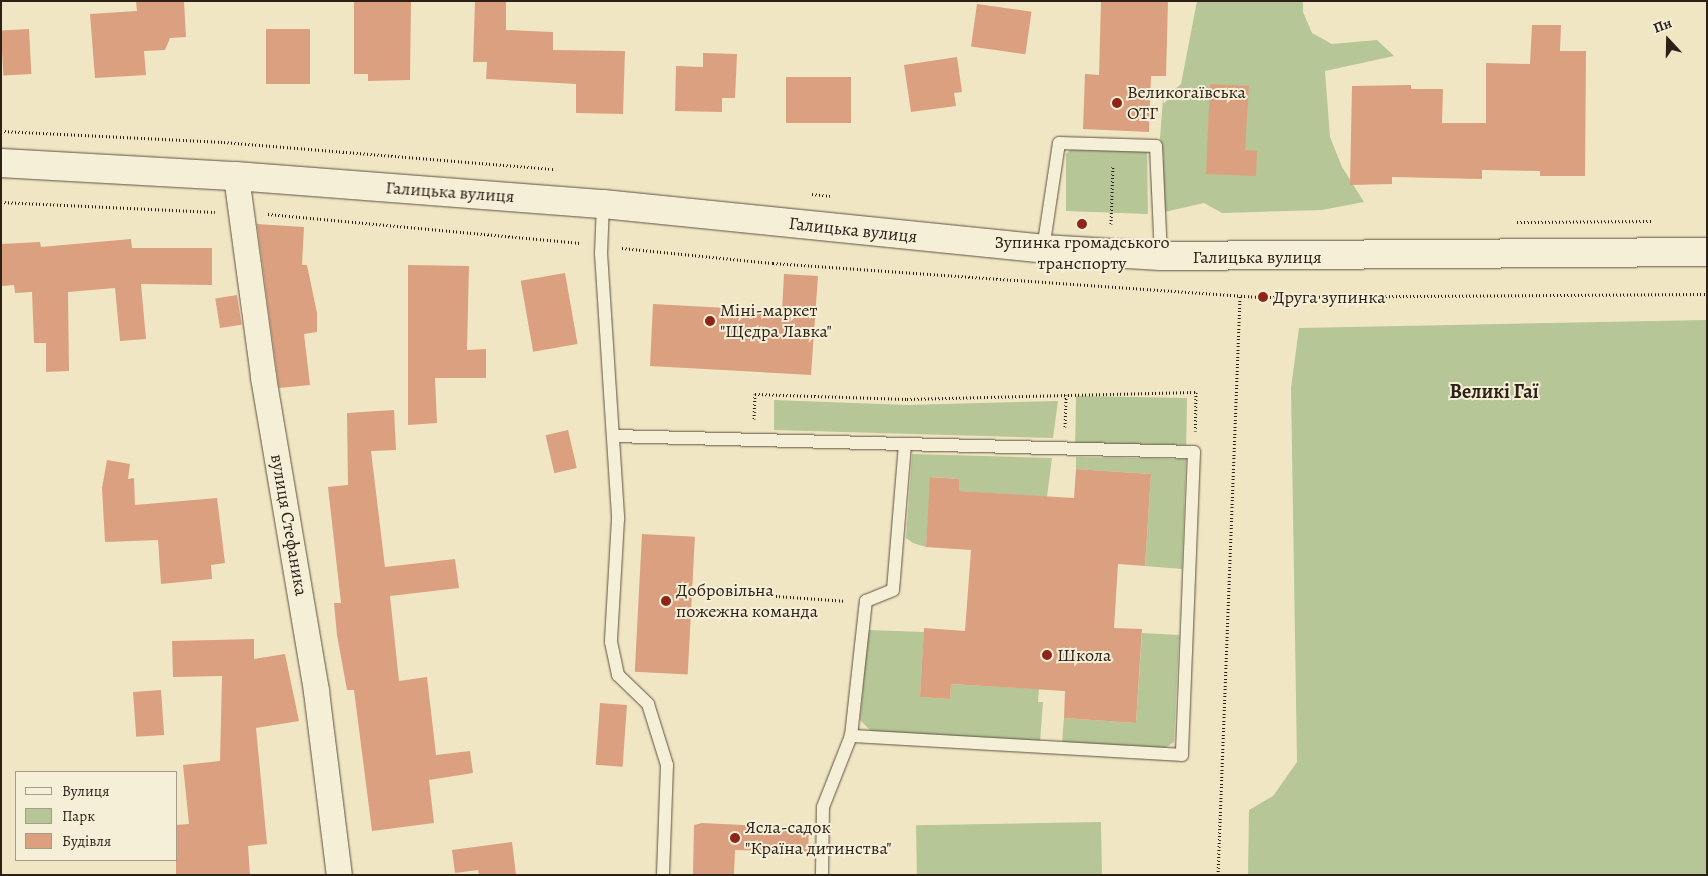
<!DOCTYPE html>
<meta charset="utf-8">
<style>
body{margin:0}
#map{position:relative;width:1708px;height:876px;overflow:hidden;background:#f1e6c3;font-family:Alegreya,serif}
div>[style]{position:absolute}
.green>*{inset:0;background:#b6c696;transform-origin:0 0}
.building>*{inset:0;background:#dba07f;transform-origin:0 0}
.path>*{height:3px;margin-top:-1.5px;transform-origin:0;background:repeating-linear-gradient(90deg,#2c2017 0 1px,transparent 0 3.5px)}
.roads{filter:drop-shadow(0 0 1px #5d5242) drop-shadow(0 0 1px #5d5242)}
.service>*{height:12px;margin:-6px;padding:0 6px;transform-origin:6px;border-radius:6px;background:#f6efd8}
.minor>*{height:25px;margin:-12.5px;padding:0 12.5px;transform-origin:12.5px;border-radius:12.5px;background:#f6efd8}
.tertiary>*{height:28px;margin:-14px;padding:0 14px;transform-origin:14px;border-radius:14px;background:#f6efd8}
.dots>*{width:14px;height:14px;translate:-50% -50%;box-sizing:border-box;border:2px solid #f6efd8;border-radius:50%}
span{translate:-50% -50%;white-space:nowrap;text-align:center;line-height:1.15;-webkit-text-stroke:4px #f6efd8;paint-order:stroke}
.poi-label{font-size:18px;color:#2c2017}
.left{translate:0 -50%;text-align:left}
.street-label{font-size:18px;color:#2c2017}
.quarter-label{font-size:20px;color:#2c2017;font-weight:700}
.frame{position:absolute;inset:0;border:2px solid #2c2017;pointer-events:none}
.legend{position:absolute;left:15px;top:771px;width:162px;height:90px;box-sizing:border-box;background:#f6efd8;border:1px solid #a59c8b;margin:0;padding:6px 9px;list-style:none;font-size:15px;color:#2c2017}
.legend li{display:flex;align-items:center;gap:10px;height:25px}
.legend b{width:25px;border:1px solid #a59c8b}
.north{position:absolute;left:1643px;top:15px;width:50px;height:50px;-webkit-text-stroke:4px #f6efd8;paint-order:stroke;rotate:339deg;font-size:14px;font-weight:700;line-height:20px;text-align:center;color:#2c2017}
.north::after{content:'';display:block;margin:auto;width:18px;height:22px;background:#2c2017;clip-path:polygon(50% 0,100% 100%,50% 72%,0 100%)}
</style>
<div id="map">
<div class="green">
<div style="clip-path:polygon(1197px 1px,1303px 1px,1303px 12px,1312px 33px,1332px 44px,1377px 40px,1394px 56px,1325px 71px,1330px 137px,1342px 167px,1364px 202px,1322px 210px,1222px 213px,1204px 203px,1160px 213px,1151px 194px,1152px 170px,1164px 159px,1160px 138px,1163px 99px,1181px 84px)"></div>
<div style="clip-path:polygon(1070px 150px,1147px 151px,1148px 214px,1066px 211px,1066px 154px)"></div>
<div style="clip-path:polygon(1707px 320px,1707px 875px,1248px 875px,1249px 810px,1273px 796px,1297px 762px,1291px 388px,1299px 328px)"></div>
<div style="left:1187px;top:398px;width:47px;height:111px;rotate:91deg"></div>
<div style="clip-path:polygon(774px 400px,907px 405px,1058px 401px,1053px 438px,774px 430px)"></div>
<div style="clip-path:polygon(912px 454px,1052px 458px,1047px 497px,959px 491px,959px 479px,931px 477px,926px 547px,913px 543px,906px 538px)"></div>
<div style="clip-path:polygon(1076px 457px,1186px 459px,1182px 569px,1145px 566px,1151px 474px,1076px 469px)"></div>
<div style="clip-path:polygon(868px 630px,924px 632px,920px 697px,950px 699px,951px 684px,1039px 689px,1038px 702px,1043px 702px,1040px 742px,873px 733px,860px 720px)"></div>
<div style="clip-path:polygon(1142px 633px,1179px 635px,1174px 742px,1164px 749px,1062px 743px,1064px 718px,1136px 723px)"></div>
<div style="left:1101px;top:822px;width:53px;height:185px;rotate:89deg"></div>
</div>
<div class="building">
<div style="clip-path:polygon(136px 1px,184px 1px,186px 37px,170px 38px,165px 50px,144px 51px,146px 75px,95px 78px,90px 14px,137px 11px)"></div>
<div style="clip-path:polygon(354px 1px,411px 1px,410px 80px,368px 81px,368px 74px,354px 74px)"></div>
<div style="clip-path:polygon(475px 1px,506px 1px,506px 30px,553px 32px,553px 50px,625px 51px,623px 114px,576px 113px,576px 84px,486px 79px,487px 62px,473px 62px)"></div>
<div style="clip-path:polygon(1101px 1px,1168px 1px,1166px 76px,1151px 76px,1149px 132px,1083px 129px,1085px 74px,1099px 75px)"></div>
<div style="left:977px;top:4px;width:55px;height:43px;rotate:8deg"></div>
<div style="clip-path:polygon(1532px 25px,1561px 25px,1560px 51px,1586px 51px,1585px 176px,1540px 176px,1540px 171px,1482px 170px,1482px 179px,1392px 177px,1392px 184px,1350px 185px,1352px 86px,1411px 85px,1411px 89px,1443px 89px,1442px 123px,1486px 123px,1486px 63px,1530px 64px)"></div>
<div style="left:29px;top:29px;width:45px;height:28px;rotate:87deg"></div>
<div style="left:266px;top:29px;width:44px;height:55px"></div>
<div style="clip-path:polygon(703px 53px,737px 54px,735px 98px,722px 98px,722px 112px,675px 111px,676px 66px,703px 67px)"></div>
<div style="clip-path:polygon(957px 57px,962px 92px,954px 93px,956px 106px,911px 112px,904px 65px)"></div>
<div style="left:786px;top:77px;width:65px;height:46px"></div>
<div style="clip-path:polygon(1210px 84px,1249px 86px,1245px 150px,1257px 151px,1256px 176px,1206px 174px)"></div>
<div style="clip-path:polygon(257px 224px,304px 227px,302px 265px,307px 265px,317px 313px,317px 332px,304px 334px,310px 385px,279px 388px)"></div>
<div style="clip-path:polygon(131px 239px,132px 248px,212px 248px,212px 285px,141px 284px,146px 339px,120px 341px,115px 288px,68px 292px,69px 371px,46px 372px,46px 343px,34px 343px,32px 292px,15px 293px,14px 285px,1px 286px,1px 244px,40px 242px,41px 247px)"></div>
<div style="clip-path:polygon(408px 265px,469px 266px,467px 350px,486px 349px,486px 378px,435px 378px,437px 423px,408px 425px)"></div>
<div style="left:565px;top:273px;width:72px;height:45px;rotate:80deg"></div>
<div style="clip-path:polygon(784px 274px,818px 276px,811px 375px,650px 366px,653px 304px,782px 311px)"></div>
<div style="left:237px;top:295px;width:30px;height:22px;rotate:81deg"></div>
<div style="clip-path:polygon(394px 410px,396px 450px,371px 451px,385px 567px,455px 559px,459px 588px,390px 596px,399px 681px,427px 677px,436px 755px,470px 751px,473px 773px,429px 780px,434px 823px,372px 831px,354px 690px,347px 690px,337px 635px,334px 603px,341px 603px,328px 487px,348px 485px,347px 413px)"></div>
<div style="left:568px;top:430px;width:39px;height:23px;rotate:77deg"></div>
<div style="clip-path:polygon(107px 460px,130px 464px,128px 479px,134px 478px,135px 505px,217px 498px,225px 563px,211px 565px,212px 579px,161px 584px,158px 540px,105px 542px,102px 488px)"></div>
<div style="clip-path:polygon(1076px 469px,1151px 474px,1145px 566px,1118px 564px,1114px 628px,1142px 629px,1136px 723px,1064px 718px,1065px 691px,951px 684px,950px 699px,920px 697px,924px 628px,965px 631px,971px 550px,926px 547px,930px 477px,959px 479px,959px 491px,1074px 498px)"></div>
<div style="left:642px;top:534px;width:53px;height:138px;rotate:3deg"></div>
<div style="clip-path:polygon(254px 639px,254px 659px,285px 654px,299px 721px,256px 728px,267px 844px,248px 846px,250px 875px,176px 875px,176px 825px,189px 824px,183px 765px,220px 761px,222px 676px,173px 677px,172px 641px)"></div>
<div style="left:161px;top:690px;width:45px;height:28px;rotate:86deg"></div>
<div style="left:600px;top:703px;width:27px;height:62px;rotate:4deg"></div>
<div style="clip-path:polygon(702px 823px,809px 828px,808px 852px,735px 850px,734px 875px,693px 875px,694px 825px)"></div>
<div style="clip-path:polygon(512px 842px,516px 875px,479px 875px,478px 870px,455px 873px,452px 850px)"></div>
</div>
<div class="path">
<div style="left:1px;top:131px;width:223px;rotate:2.8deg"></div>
<div style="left:224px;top:142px;width:331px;rotate:4.7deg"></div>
<div style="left:812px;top:194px;width:18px;rotate:6deg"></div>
<div style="left:1px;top:202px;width:214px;rotate:2.7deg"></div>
<div style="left:268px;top:214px;width:314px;rotate:5.3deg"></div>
<div style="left:1517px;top:222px;width:134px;rotate:-0.4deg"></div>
<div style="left:1111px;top:224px;width:59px;rotate:-88.1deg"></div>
<div style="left:622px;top:248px;width:152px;rotate:5.7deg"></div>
<div style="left:773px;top:263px;width:491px;rotate:4deg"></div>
<div style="left:1263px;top:297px;width:444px;rotate:-0.4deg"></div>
<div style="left:754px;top:419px;width:25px;rotate:-88deg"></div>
<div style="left:755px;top:394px;width:152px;rotate:1.9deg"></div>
<div style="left:907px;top:399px;width:289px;rotate:-1.4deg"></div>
<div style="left:1196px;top:392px;width:39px;rotate:91deg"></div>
<div style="left:1065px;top:427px;width:32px;rotate:-88deg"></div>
<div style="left:692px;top:590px;width:152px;rotate:4.1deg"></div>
<div style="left:1218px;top:875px;width:579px;rotate:-87.82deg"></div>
</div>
<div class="roads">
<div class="service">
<div style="left:603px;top:204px;width:49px;rotate:92.3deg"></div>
<div style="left:601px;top:253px;width:267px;rotate:86.3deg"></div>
<div style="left:618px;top:519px;width:123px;rotate:93.3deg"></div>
<div style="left:611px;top:642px;width:34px;rotate:78deg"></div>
<div style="left:618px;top:675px;width:42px;rotate:44deg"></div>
<div style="left:648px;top:704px;width:64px;rotate:72.7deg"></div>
<div style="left:667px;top:765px;width:110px;rotate:92.1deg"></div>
<div style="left:1043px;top:249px;width:107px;rotate:-81.4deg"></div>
<div style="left:1059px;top:143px;width:97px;rotate:1.8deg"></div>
<div style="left:1156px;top:146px;width:110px;rotate:87.4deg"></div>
<div style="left:614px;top:436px;width:580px;rotate:1.58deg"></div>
<div style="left:1194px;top:452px;width:303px;rotate:92.3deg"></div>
<div style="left:1182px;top:755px;width:332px;rotate:-176.7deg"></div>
<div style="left:851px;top:736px;width:136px;rotate:-83.7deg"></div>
<div style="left:866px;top:601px;width:29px;rotate:-22deg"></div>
<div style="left:893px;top:590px;width:145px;rotate:-85.3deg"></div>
<div style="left:822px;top:875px;width:68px;rotate:-89.2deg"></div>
<div style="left:823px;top:807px;width:76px;rotate:-68.5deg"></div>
</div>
<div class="minor">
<div style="left:236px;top:176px;width:203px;rotate:82.3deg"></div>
<div style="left:263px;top:377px;width:318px;rotate:80.4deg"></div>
<div style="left:316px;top:691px;width:185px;rotate:82.9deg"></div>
</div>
<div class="tertiary">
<div style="left:1px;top:163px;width:235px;rotate:3.2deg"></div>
<div style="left:236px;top:176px;width:368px;rotate:4.4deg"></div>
<div style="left:603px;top:204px;width:442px;rotate:5.8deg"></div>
<div style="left:1043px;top:249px;width:118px;rotate:3.4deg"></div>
<div style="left:1161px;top:256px;width:546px;rotate:-0.42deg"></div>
</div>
</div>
<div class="dots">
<div style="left:1117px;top:103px;background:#8f2418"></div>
<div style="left:1082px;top:224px;background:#8f2418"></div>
<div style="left:1263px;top:297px;background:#8f2418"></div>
<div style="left:710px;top:321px;background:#8f2418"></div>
<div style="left:666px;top:601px;background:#8f2418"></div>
<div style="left:1047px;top:655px;background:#8f2418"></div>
<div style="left:735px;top:838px;background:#8f2418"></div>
</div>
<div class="poi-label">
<span class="left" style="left:1127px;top:103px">Великогаївська<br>ОТГ</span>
<span style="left:1082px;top:253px">Зупинка громадського<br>транспорту</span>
<span class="left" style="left:1273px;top:297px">Друга зупинка</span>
<span class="left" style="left:720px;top:321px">Міні-маркет<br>"Щедра Лавка"</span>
<span class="left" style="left:676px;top:601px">Добровільна<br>пожежна команда</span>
<span class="left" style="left:1057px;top:655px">Школа</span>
<span class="left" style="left:745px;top:838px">Ясла-садок<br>"Країна дитинства"</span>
</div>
<div class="street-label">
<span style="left:450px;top:192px;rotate:4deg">Галицька вулиця</span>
<span style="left:853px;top:230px;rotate:6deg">Галицька вулиця</span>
<span style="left:1257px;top:257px">Галицька вулиця</span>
<span style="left:289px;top:525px;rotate:80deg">вулиця Стефаника</span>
</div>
<div class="quarter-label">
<span style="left:1494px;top:391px">Великі Гаї</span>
</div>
<div class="frame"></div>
<ul class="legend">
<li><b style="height:6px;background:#f6efd8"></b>Вулиця</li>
<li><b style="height:14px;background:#b6c696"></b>Парк</li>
<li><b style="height:14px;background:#dba07f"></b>Будівля</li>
</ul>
<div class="north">Пн</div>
</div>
